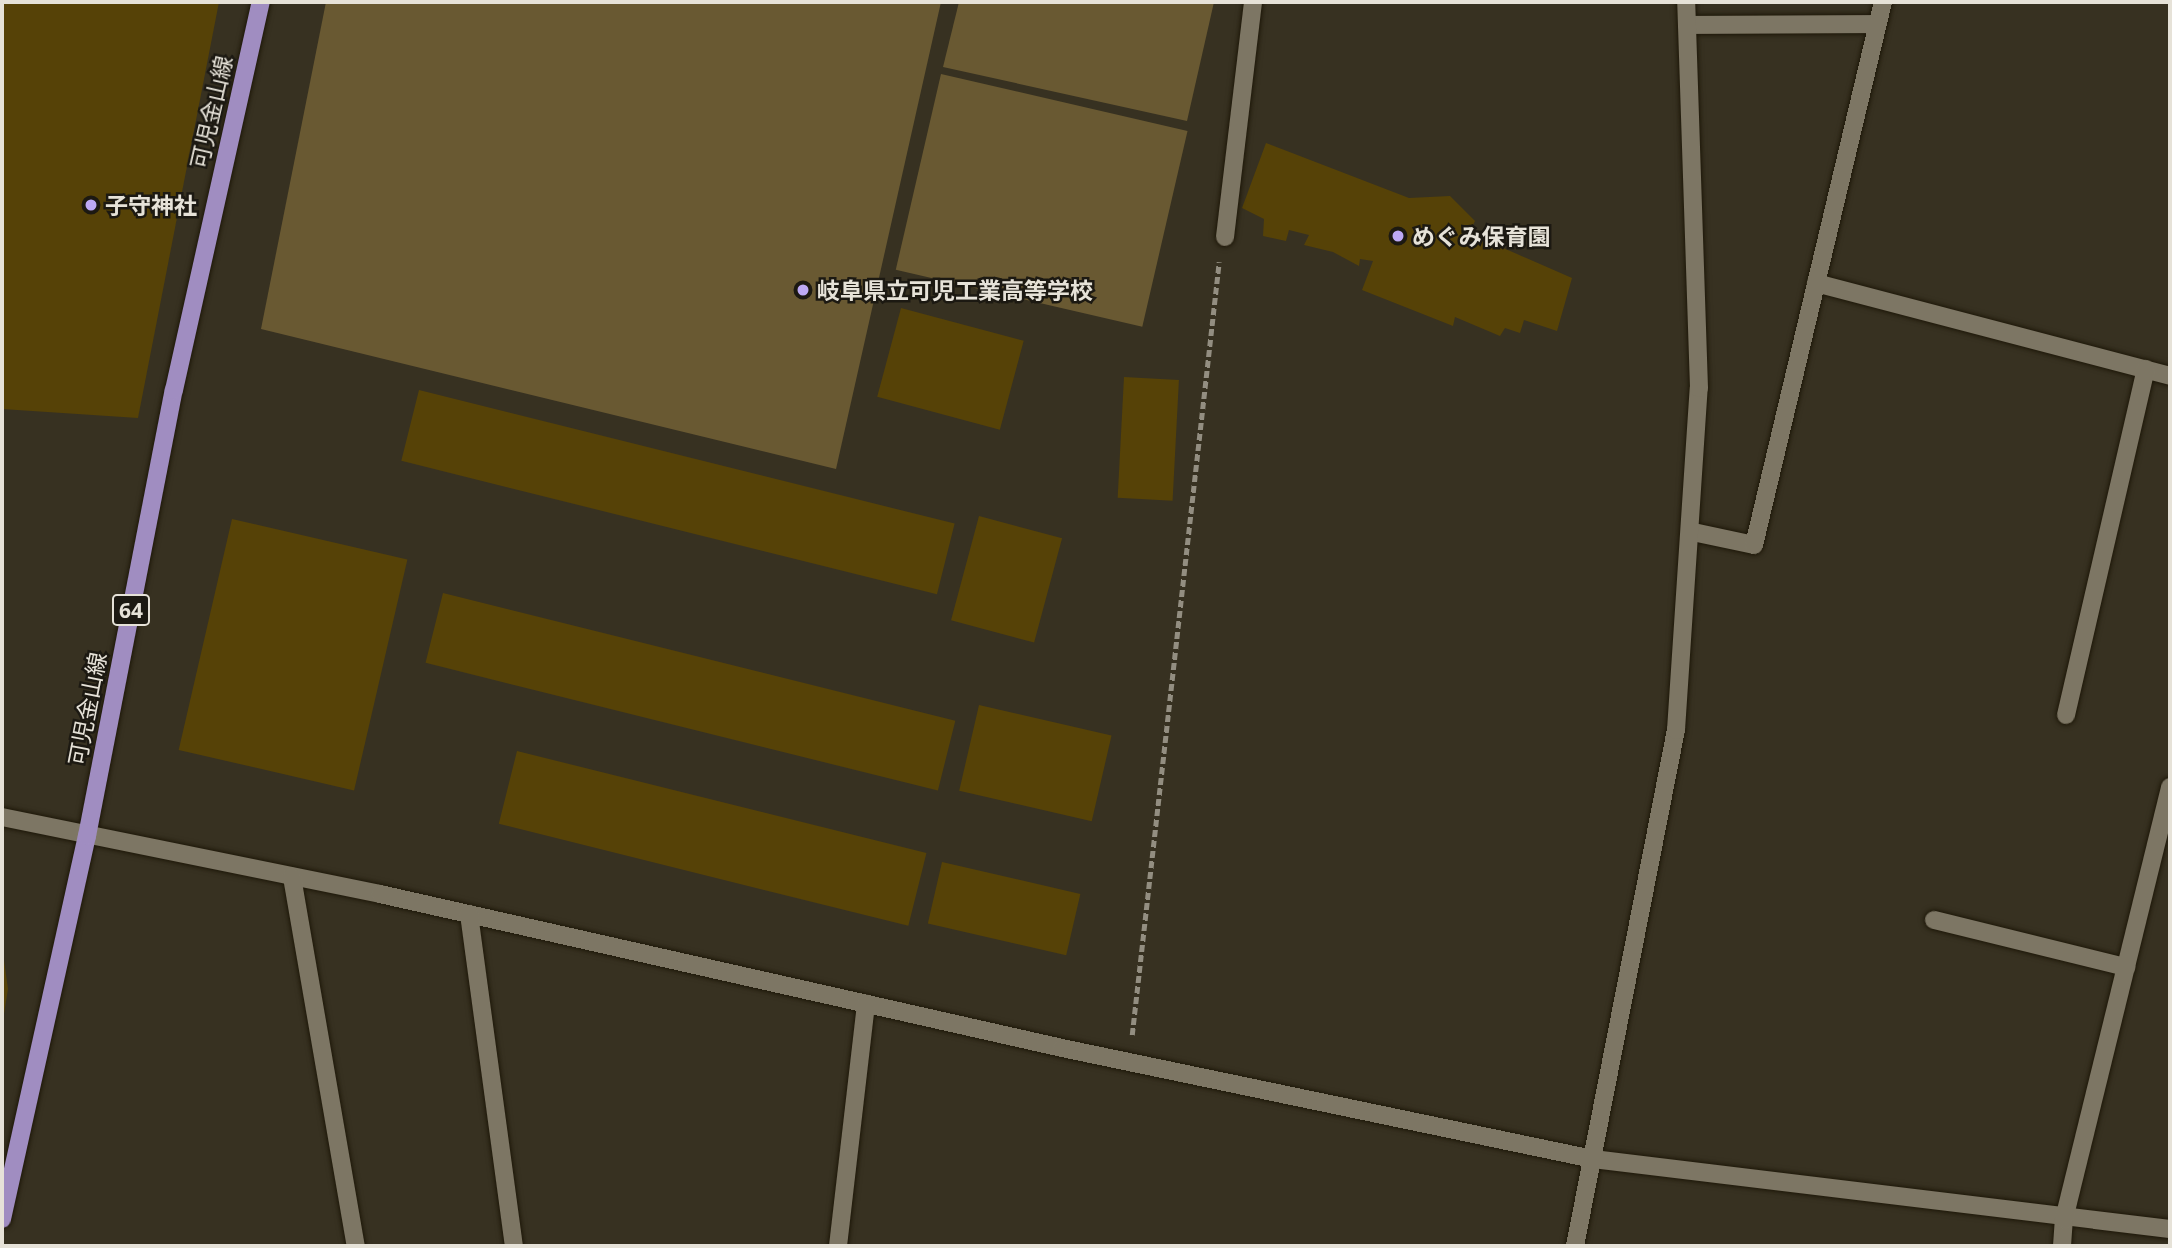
<!DOCTYPE html>
<meta charset="utf-8">
<style>
body{margin:0}
#map{position:relative;width:2172px;height:1248px;overflow:hidden;background:#373121;font-family:"Open Sans","Noto Sans JP",sans-serif}
div>[style]{position:absolute}
.green>*{inset:0;background:#695932;transform-origin:0 0}
.building>*{inset:0;background:#564207;transform-origin:0 0}
.path>*{height:4.5px;margin-top:-2.25px;transform-origin:0;background:repeating-linear-gradient(90deg,#938e81 0 7px,transparent 0 10.5px)}
.roads{filter:drop-shadow(0 0 2px #1e1809) drop-shadow(0 0 2px #1e1809)}
.minor>*{height:18px;margin:-9px;padding:0 9px;transform-origin:9px;border-radius:9px;background:#7d7664}
.tertiary>*{height:18px;margin:-9px;padding:0 9px;transform-origin:9px;border-radius:9px;background:#7d7664}
.primary>*{height:18px;margin:-9px;padding:0 9px;transform-origin:9px;border-radius:9px;background:#a08dc1}
.dots>*{width:19px;height:19px;translate:-50% -50%;box-sizing:border-box;border:4px solid #1c1912;border-radius:50%}
span{translate:-50% -50%;white-space:nowrap;text-align:center;line-height:1.15;-webkit-text-stroke:5px #1c1912;paint-order:stroke}
.shield-label span{padding:2px 5px;background:#1c1912;border:2px solid;border-radius:5px;-webkit-text-stroke-width:0}
.shield-label{font-size:21px;color:#e6e2d8;font-weight:700}
.street-label{font-size:23px;color:#e6e2d8}
.poi-label{font-size:23px;color:#e6e2d8;font-weight:700}
.left{translate:0 -50%;text-align:left}
.frame{position:absolute;inset:0;border:4px solid #e6e2d8;pointer-events:none}
</style>
<div id="map">
<div class="green">
<div style="clip-path:polygon(326px 2px,941px 2px,836px 469px,261px 329px)"></div>
<div style="clip-path:polygon(959px 2px,1214px 2px,1187px 121px,943px 67px)"></div>
<div style="left:941px;top:74px;width:253px;height:201px;rotate:13deg"></div>
</div>
<div class="building">
<div style="clip-path:polygon(2px 2px,219px 2px,138px 418px,2px 409px)"></div>
<div style="clip-path:polygon(1266px 143px,1409px 198px,1450px 196px,1475px 221px,1469px 233px,1572px 278px,1557px 331px,1524px 320px,1520px 333px,1505px 328px,1500px 336px,1455px 317px,1453px 326px,1362px 290px,1373px 261px,1360px 259px,1359px 266px,1333px 252px,1304px 245px,1309px 235px,1289px 230px,1286px 241px,1263px 236px,1264px 219px,1242px 208px)"></div>
<div style="left:901px;top:308px;width:127px;height:92px;rotate:15deg"></div>
<div style="left:1124px;top:377px;width:55px;height:121px;rotate:3deg"></div>
<div style="left:419px;top:390px;width:552px;height:73px;rotate:14deg"></div>
<div style="left:979px;top:516px;width:86px;height:108px;rotate:15deg"></div>
<div style="left:232px;top:519px;width:180px;height:237px;rotate:13deg"></div>
<div style="left:443px;top:593px;width:528px;height:72px;rotate:14deg"></div>
<div style="left:979px;top:705px;width:136px;height:88px;rotate:13deg"></div>
<div style="left:517px;top:751px;width:422px;height:75px;rotate:14deg"></div>
<div style="left:942px;top:862px;width:142px;height:63px;rotate:13deg"></div>
<div style="clip-path:polygon(2px 946px,8px 989px,3px 1020px,2px 1019px)"></div>
</div>
<div class="path">
<div style="left:1132px;top:1035px;width:778px;rotate:-83.58deg"></div>
</div>
<div class="roads">
<div class="minor">
<div style="left:1687px;top:25px;width:190px;rotate:-0.3deg"></div>
<div style="left:1225px;top:237px;width:237px;rotate:-83.2deg"></div>
<div style="left:1816px;top:283px;width:366px;rotate:14.7deg"></div>
<div style="left:1693px;top:532px;width:62px;rotate:12deg"></div>
<div style="left:1754px;top:545px;width:558px;rotate:-76.64deg"></div>
<div style="left:2066px;top:715px;width:355px;rotate:-77deg"></div>
<div style="left:2px;top:817px;width:386px;rotate:11.5deg"></div>
<div style="left:380px;top:894px;width:699px;rotate:12.72deg"></div>
<div style="left:1062px;top:1048px;width:542px;rotate:11.81deg"></div>
<div style="left:1593px;top:1159px;width:581px;rotate:6.92deg"></div>
<div style="left:292px;top:877px;width:375px;rotate:80.2deg"></div>
<div style="left:469px;top:914px;width:335px;rotate:82.3deg"></div>
<div style="left:1934px;top:920px;width:198px;rotate:13.8deg"></div>
<div style="left:838px;top:1246px;width:244px;rotate:-83.4deg"></div>
<div style="left:2062px;top:1246px;width:27px;rotate:-86deg"></div>
<div style="left:2064px;top:1219px;width:445px;rotate:-76.2deg"></div>
</div>
<div class="tertiary">
<div style="left:1575px;top:1246px;width:526px;rotate:-78.93deg"></div>
<div style="left:1676px;top:730px;width:343px;rotate:-86.2deg"></div>
<div style="left:1699px;top:388px;width:386px;rotate:-91.9deg"></div>
</div>
<div class="primary">
<div style="left:2px;top:1219px;width:392px;rotate:-77.5deg"></div>
<div style="left:87px;top:836px;width:454px;rotate:-79deg"></div>
<div style="left:174px;top:390px;width:398px;rotate:-77.4deg"></div>
</div>
</div>
<div class="dots">
<div style="left:91px;top:205px;background:#bda9f5"></div>
<div style="left:1398px;top:236px;background:#bda9f5"></div>
<div style="left:803px;top:290px;background:#bda9f5"></div>
</div>
<div class="shield-label">
<span style="left:131px;top:610px">64</span>
</div>
<div class="street-label">
<span style="left:211px;top:112px;rotate:-77deg">可児金山線</span>
<span style="left:87px;top:709px;rotate:-79deg">可児金山線</span>
</div>
<div class="poi-label">
<span class="left" style="left:105px;top:205px">子守神社</span>
<span class="left" style="left:1412px;top:236px">めぐみ保育園</span>
<span class="left" style="left:817px;top:290px">岐阜県立可児工業高等学校</span>
</div>
<div class="frame"></div>
</div>
